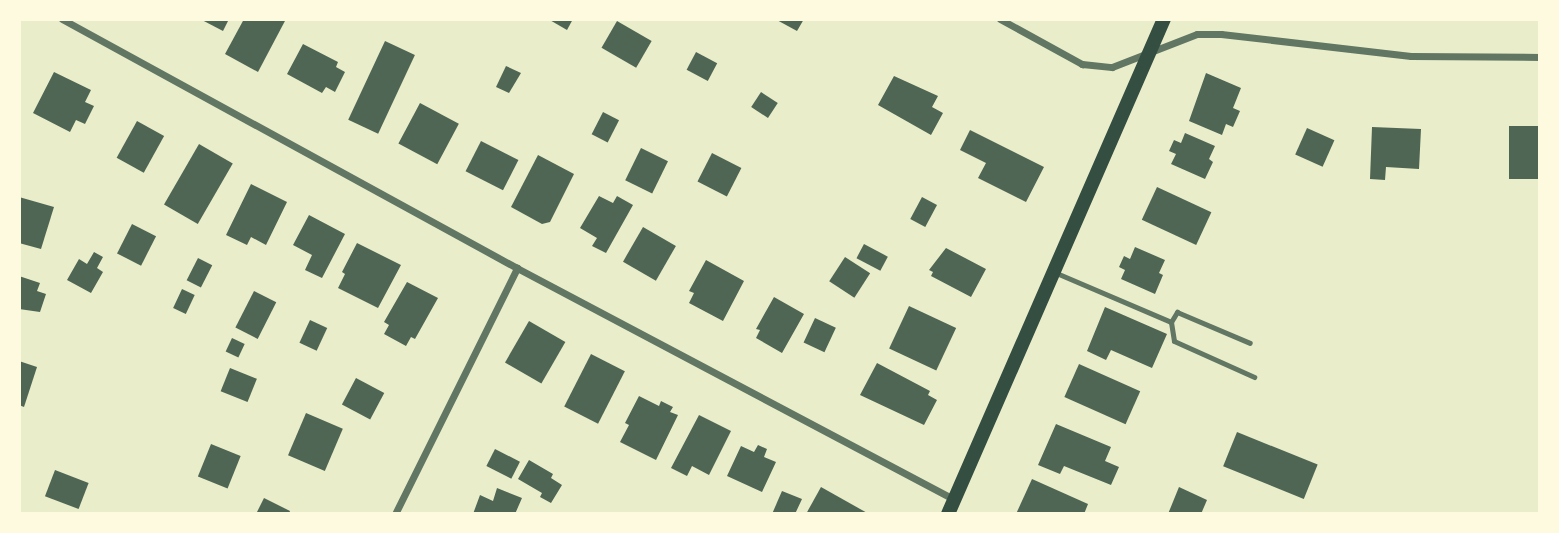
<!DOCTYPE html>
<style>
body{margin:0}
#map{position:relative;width:1559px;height:533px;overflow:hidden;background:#e9edc9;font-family:Montserrat,sans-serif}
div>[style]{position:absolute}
.building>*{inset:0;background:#4f6655;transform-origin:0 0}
.service>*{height:5px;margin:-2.5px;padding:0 2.5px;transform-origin:2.5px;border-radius:2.5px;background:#617663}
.minor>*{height:7px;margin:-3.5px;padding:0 3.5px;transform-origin:3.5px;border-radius:3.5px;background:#617663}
.secondary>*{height:14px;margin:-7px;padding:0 7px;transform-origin:7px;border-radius:7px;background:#344e41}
span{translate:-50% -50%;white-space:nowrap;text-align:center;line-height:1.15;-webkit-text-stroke:6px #fefae0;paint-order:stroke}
.frame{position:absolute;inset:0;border:21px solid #fefae0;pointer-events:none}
</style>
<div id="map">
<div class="building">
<div style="clip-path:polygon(200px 19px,229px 19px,223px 31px)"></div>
<div style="clip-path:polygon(244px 19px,286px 19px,258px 72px,225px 54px)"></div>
<div style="clip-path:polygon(548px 19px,573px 19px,567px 30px)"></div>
<div style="clip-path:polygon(775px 19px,804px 19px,797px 31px)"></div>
<div style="left:617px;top:21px;width:40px;height:31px;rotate:30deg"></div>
<div style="left:385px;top:41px;width:33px;height:87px;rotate:25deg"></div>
<div style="clip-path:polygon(303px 44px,338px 62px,336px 67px,345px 72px,335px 92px,326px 87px,322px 93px,287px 74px)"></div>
<div style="left:696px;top:52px;width:24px;height:20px;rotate:28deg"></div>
<div style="clip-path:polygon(506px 66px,521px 73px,509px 93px,496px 87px)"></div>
<div style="clip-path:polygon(54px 72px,91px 90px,85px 102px,94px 106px,85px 124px,76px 120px,70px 132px,33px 113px)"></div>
<div style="clip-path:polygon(1206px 73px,1241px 88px,1233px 108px,1240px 111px,1233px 127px,1226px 124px,1222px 135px,1189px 121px)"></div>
<div style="clip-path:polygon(894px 76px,938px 96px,932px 107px,943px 113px,931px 135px,878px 105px)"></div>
<div style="left:761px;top:92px;width:20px;height:18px;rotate:33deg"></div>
<div style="left:420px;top:103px;width:44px;height:46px;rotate:28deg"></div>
<div style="left:603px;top:112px;width:18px;height:25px;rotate:27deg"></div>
<div style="left:137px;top:121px;width:31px;height:42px;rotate:29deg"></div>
<div style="left:1509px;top:126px;width:31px;height:53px"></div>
<div style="clip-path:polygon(1372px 127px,1421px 129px,1419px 169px,1386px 167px,1385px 180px,1370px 179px)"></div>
<div style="left:1307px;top:128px;width:30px;height:29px;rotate:24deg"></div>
<div style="clip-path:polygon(970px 130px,1044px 167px,1026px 202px,978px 178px,986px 163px,960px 150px)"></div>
<div style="clip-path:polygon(1185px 133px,1215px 146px,1209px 159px,1213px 162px,1205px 179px,1171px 164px,1176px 154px,1169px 151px,1174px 140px,1181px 143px)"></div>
<div style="left:481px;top:141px;width:42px;height:34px;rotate:27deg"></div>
<div style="left:199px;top:144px;width:39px;height:70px;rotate:30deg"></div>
<div style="left:641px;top:148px;width:30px;height:36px;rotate:26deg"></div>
<div style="left:712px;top:153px;width:33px;height:32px;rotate:27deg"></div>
<div style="clip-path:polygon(538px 155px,574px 174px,550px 222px,542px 224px,511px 207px)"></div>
<div style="clip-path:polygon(251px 184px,287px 202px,266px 245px,251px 237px,247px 245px,226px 235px)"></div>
<div style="left:1157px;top:187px;width:60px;height:36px;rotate:25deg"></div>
<div style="clip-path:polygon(599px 196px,613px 203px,617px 196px,633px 205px,606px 253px,592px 246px,597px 238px,580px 228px)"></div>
<div style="clip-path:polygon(19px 197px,54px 207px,41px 249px,19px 243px)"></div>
<div style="left:922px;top:197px;width:17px;height:25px;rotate:28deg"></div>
<div style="clip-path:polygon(309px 215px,345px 234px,322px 278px,305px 270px,312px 255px,293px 245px)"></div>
<div style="left:132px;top:224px;width:27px;height:33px;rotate:27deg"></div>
<div style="left:643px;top:227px;width:38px;height:40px;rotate:30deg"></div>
<div style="clip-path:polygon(357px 243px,401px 265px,378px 308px,338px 288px,345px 274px,342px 272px)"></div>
<div style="left:864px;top:244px;width:27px;height:16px;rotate:28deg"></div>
<div style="clip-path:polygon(1135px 247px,1165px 260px,1159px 273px,1163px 275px,1155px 294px,1121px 279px,1125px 270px,1119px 267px,1124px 256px,1130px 259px)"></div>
<div style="clip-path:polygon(946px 248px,986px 269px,971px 297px,931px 276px,933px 272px,929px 270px)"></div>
<div style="clip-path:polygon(94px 252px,103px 257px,97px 268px,103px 272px,91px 293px,67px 280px,79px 259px,87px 264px)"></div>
<div style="left:845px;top:257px;width:30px;height:29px;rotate:33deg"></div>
<div style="left:198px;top:258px;width:16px;height:25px;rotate:27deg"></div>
<div style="clip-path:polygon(706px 260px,744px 281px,723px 321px,689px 303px,694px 293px,689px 291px)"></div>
<div style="clip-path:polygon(19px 276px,40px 283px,37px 291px,46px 294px,40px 312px,19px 309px)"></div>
<div style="clip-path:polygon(407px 282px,438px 298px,415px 339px,411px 337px,406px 346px,384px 334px,389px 325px,384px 322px)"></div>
<div style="left:182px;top:289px;width:14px;height:21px;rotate:25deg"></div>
<div style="left:254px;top:291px;width:25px;height:41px;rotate:27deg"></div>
<div style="clip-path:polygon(774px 297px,804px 314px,782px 353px,756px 338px,760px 330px,756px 329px)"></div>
<div style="left:909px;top:306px;width:52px;height:47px;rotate:25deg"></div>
<div style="clip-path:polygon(1105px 307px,1167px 334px,1152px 368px,1111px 350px,1106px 360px,1087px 351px)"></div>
<div style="left:815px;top:318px;width:23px;height:27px;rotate:25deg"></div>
<div style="left:310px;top:320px;width:19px;height:25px;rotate:25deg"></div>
<div style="left:529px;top:321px;width:42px;height:48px;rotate:30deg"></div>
<div style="left:232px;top:338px;width:14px;height:15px;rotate:25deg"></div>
<div style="left:591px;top:354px;width:38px;height:59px;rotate:27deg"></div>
<div style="clip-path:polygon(19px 361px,37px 367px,24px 407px,19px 405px)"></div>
<div style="clip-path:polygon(877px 363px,930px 391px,928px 395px,937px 400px,924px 425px,860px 395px)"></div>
<div style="left:1079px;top:364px;width:67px;height:36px;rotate:24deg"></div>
<div style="left:230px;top:368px;width:29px;height:25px;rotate:22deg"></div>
<div style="left:356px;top:378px;width:32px;height:30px;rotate:28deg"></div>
<div style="clip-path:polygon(639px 396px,659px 406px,661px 401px,673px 407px,670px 412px,678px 415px,656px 460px,620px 442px,629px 425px,625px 423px)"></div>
<div style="left:306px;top:413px;width:40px;height:46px;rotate:23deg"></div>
<div style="clip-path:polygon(699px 415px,731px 431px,709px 475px,692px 466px,687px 476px,671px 468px)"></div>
<div style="clip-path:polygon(1056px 424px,1111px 447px,1105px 461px,1119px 467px,1111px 485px,1064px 466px,1060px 474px,1038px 465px)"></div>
<div style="left:1237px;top:432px;width:87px;height:37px;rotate:22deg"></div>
<div style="left:211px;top:444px;width:32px;height:35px;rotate:22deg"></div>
<div style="clip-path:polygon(758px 445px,767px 449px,764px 457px,776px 462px,762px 492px,727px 476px,741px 446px,754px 452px)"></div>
<div style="left:495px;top:449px;width:28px;height:19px;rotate:27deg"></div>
<div style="clip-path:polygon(529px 460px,553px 474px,551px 478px,562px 485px,551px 503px,540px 497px,542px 493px,518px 479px)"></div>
<div style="left:55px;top:470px;width:36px;height:28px;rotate:21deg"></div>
<div style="clip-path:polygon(1032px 479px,1088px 504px,1084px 514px,1016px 514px)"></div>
<div style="clip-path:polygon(821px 487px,869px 514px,806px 514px)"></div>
<div style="clip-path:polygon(1179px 487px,1207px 500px,1201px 514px,1168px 514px)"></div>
<div style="clip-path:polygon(497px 488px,522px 498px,515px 514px,473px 514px,480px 495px,493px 501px)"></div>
<div style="clip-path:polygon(782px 491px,802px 499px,795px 514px,772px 514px)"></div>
<div style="clip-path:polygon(264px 498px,290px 511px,289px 514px,256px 514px)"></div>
</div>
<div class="service">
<div style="left:1054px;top:272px;width:127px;rotate:23.1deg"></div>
<div style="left:1171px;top:322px;width:12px;rotate:-59deg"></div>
<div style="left:1177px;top:312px;width:79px;rotate:23deg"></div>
<div style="left:1171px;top:322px;width:19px;rotate:81deg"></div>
<div style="left:1174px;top:341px;width:88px;rotate:24.2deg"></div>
</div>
<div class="minor">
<div style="left:62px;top:19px;width:519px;rotate:28.69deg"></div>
<div style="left:517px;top:268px;width:494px;rotate:27.9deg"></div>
<div style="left:1000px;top:19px;width:94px;rotate:28.8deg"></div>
<div style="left:1082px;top:64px;width:30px;rotate:6deg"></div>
<div style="left:1112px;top:67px;width:91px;rotate:-21.2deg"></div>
<div style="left:1197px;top:34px;width:24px"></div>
<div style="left:1221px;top:34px;width:191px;rotate:6.6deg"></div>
<div style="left:1411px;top:56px;width:129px;rotate:0.4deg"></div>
<div style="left:395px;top:514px;width:275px;rotate:-63.6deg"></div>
</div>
<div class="secondary">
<div style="left:948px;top:514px;width:540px;rotate:-66.43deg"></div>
</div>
<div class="frame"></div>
</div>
